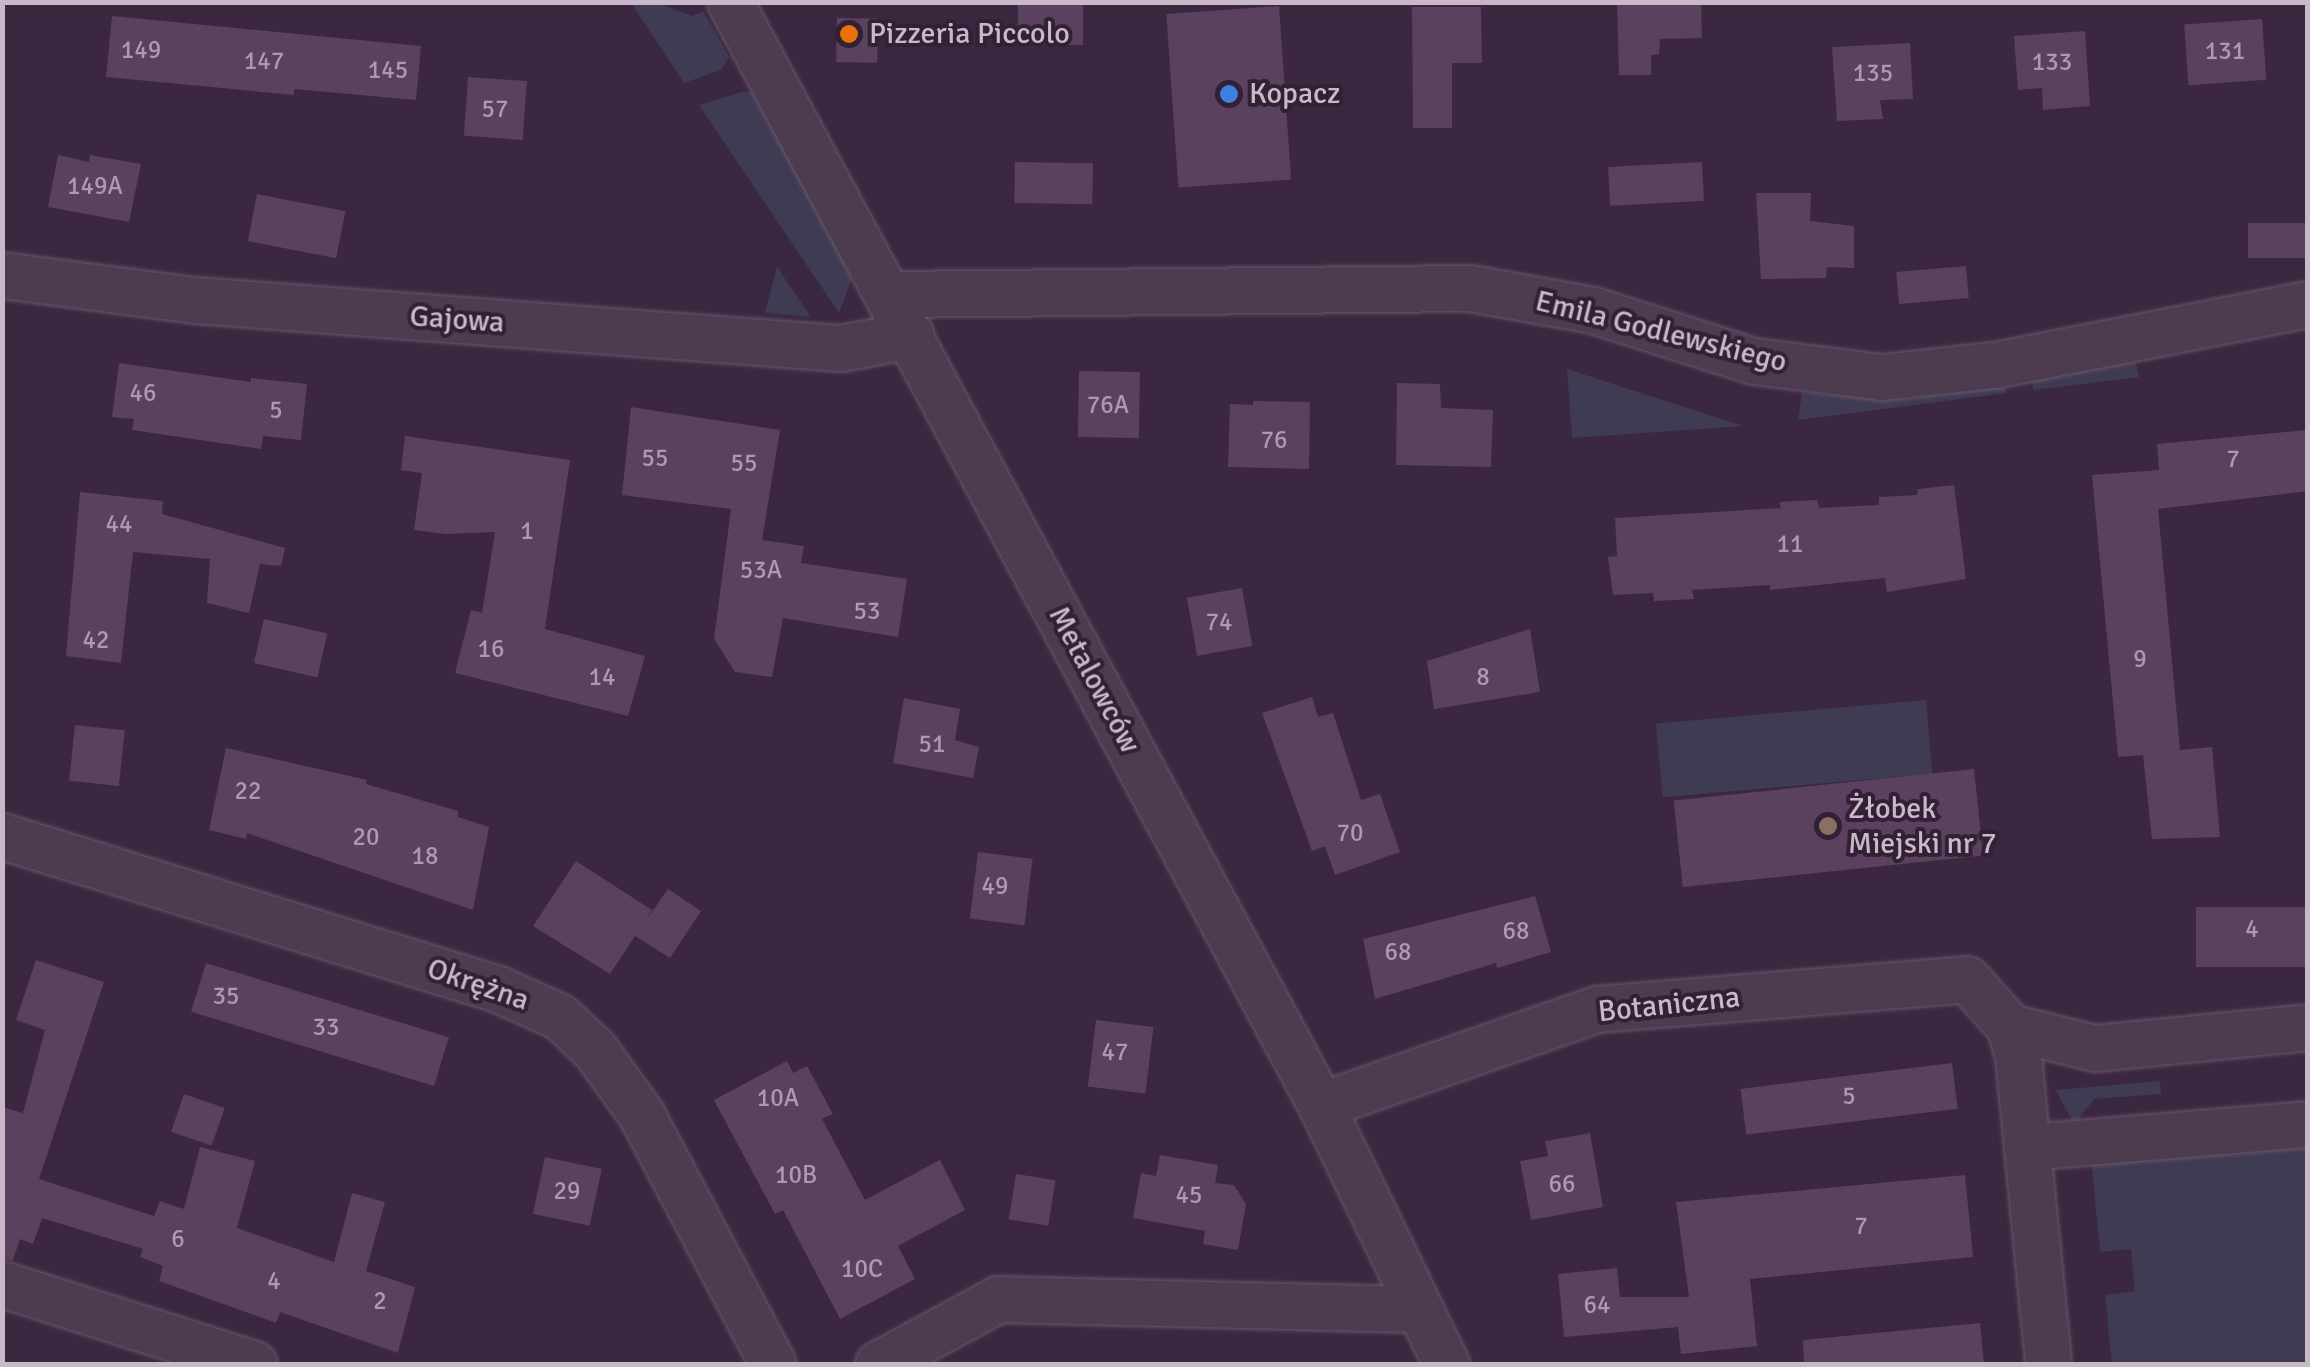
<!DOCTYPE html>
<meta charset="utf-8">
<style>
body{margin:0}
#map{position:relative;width:2310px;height:1367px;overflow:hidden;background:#3c2740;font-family:Signika,sans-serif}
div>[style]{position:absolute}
.green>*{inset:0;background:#3f3b53;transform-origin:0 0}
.building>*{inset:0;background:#5a415d;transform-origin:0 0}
.roads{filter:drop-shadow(0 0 2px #68566a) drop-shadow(0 0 2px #68566a)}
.minor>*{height:45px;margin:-22.5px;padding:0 22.5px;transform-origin:22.5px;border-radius:22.5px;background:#4d3b50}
.dots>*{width:28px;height:28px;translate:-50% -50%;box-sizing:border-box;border:5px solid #322035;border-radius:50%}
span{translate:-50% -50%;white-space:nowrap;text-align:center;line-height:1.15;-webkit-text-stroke:8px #322035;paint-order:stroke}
.number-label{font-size:25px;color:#ac9aaf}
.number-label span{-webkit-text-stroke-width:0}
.poi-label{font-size:30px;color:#c8b8ca}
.left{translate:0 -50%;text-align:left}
.street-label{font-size:30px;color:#c8b8ca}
.frame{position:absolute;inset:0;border:5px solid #c8b8ca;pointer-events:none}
</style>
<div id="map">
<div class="green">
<div style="clip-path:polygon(631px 3px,657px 3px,693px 16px,703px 11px,729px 57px,721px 70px,684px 83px)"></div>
<div style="clip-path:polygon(742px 92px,752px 92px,847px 260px,852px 278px,839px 313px,699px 105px)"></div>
<div style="clip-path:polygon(777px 267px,811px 317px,765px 313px)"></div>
<div style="clip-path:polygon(2135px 357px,2139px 377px,2033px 390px,2033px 378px)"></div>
<div style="clip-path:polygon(1567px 369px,1743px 426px,1572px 438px)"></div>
<div style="clip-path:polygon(2005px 383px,2007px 393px,1798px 420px,1802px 393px,1910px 399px)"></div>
<div style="left:1926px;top:700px;width:74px;height:271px;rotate:85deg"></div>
<div style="clip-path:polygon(2160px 1081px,2161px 1094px,2094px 1099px,2074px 1125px,2056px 1090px)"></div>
<div style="clip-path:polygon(2307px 1139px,2307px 1364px,2112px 1364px,2105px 1295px,2135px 1291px,2131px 1249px,2100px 1252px,2091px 1158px)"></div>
</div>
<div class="building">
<div style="left:1018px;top:2px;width:65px;height:43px"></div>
<div style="clip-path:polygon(1617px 2px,1701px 2px,1702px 38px,1660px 39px,1659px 54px,1651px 55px,1651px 75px,1619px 75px)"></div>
<div style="left:1279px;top:6px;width:174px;height:113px;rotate:86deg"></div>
<div style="clip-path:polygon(1412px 7px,1481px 7px,1482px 63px,1452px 63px,1452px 128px,1413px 128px)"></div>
<div style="clip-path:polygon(112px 16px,421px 46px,416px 100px,294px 89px,294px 95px,106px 77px)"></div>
<div style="left:837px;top:18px;width:41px;height:44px;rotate:1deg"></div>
<div style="left:2262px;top:19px;width:61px;height:78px;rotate:86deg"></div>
<div style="clip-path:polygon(2085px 31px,2090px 106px,2043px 110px,2042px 88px,2018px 90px,2014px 36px)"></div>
<div style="clip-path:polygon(1910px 43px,1913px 99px,1880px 100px,1883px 119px,1837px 121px,1832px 47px)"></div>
<div style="left:468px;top:77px;width:59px;height:59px;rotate:4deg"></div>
<div style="clip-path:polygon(58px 155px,89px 162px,90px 155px,141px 164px,129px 222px,48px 207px)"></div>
<div style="left:1015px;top:162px;width:78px;height:41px;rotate:1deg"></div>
<div style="left:1702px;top:162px;width:39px;height:94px;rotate:87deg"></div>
<div style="clip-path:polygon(1756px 193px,1811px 193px,1810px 221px,1854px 226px,1854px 268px,1827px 267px,1826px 278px,1761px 279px)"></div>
<div style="left:257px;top:194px;width:90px;height:48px;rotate:11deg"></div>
<div style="left:2308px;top:223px;width:35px;height:60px;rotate:90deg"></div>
<div style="left:1966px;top:266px;width:32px;height:70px;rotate:85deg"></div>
<div style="clip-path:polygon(119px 363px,251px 382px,251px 378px,307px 384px,301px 440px,263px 436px,261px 449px,132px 430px,134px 419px,112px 417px)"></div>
<div style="left:1079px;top:371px;width:61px;height:66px;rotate:1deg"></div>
<div style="clip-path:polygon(1397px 383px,1440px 384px,1441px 408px,1493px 410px,1491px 467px,1396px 465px)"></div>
<div style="clip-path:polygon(1253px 401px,1310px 402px,1309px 469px,1228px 467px,1230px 404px,1253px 405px)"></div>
<div style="clip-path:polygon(631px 407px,780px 430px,762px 540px,804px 546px,801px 563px,907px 579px,898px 637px,783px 618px,772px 677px,735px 672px,714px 639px,731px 509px,622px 495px)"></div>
<div style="clip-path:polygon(2308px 430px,2308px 491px,2158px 509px,2180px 750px,2212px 747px,2220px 837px,2152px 839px,2143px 755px,2118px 757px,2092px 475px,2159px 470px,2157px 444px)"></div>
<div style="clip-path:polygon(405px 436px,570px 460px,545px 629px,645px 656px,628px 716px,455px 673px,471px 610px,482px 613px,495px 532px,446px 534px,414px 530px,422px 473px,401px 470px)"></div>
<div style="clip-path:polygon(1954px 485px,1966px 579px,1887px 592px,1885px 578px,1770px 590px,1770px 585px,1692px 590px,1694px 599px,1654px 601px,1653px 593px,1613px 595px,1608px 557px,1617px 556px,1615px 518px,1781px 508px,1779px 502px,1817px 500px,1819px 508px,1879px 505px,1879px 497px,1917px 495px,1918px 489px)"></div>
<div style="clip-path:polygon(80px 492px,163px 501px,162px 514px,285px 548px,281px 566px,260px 564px,249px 613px,207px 603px,210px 559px,133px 552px,121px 663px,66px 656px)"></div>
<div style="left:1242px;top:588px;width:59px;height:56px;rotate:80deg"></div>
<div style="left:264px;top:619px;width:65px;height:45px;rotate:13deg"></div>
<div style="clip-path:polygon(1530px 629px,1540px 692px,1434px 709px,1427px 661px)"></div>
<div style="clip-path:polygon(1312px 697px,1318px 717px,1333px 713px,1361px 800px,1380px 794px,1400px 852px,1335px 875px,1325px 846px,1312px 851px,1262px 713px)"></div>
<div style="clip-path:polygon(904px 698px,960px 709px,955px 740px,979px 747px,973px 778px,893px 763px)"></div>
<div style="left:75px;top:725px;width:50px;height:56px;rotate:6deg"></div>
<div style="clip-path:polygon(226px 748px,367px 780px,366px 784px,458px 811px,458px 817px,489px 827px,473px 910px,247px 833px,246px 839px,209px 830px)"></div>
<div style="left:1974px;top:769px;width:87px;height:302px;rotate:84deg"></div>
<div style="left:978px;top:852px;width:55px;height:67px;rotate:7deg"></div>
<div style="clip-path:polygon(576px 861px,652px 910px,646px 920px,668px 889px,701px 911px,670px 958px,635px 936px,610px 974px,533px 926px)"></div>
<div style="clip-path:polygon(1535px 896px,1551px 952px,1497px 968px,1496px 963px,1375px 999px,1363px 939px)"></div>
<div style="left:2308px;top:907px;width:60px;height:112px;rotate:90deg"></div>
<div style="clip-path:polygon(36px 960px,104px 982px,39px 1179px,154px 1216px,160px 1201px,184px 1209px,200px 1147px,255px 1161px,237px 1228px,334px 1262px,352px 1193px,385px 1202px,366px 1271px,415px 1287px,398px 1353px,280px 1312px,276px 1323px,159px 1281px,163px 1266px,140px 1257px,143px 1249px,42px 1218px,33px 1244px,20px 1239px,13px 1260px,2px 1259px,2px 1107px,23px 1113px,45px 1030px,16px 1020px)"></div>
<div style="left:206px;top:963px;width:254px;height:51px;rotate:17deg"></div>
<div style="left:1096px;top:1020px;width:58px;height:67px;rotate:7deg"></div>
<div style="clip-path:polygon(787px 1061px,793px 1073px,807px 1066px,833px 1114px,822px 1119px,865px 1200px,940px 1160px,965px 1210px,898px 1246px,915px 1279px,840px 1319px,783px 1210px,775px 1214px,714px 1100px)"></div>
<div style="left:1952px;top:1063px;width:46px;height:213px;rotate:83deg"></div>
<div style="left:184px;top:1094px;width:43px;height:40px;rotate:19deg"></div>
<div style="clip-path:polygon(1590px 1133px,1603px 1207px,1531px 1220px,1520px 1161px,1548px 1156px,1545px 1141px)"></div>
<div style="clip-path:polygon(1160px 1155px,1218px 1165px,1215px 1183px,1234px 1185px,1246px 1204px,1238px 1250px,1203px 1244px,1205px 1231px,1133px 1218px,1141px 1173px,1156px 1176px)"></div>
<div style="left:545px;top:1157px;width:58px;height:58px;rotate:12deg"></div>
<div style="left:1016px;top:1174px;width:40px;height:46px;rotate:9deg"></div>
<div style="clip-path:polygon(1965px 1175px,1973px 1257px,1750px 1279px,1757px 1346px,1681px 1354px,1678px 1327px,1564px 1337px,1558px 1274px,1617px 1268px,1620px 1297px,1689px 1297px,1676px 1202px)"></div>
<div style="clip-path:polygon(1980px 1323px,1984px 1364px,1804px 1364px,1803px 1340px)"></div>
</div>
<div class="roads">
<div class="minor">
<div style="left:730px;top:2px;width:1251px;rotate:61.82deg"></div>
<div style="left:1321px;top:1105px;width:288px;rotate:64.2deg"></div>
<div style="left:2px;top:275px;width:195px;rotate:7.4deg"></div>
<div style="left:195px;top:300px;width:647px;rotate:4.26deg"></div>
<div style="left:840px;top:348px;width:72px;rotate:-10.4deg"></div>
<div style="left:888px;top:294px;width:582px;rotate:-0.59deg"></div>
<div style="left:1470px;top:288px;width:125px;rotate:10.1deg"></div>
<div style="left:1593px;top:310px;width:169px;rotate:17.6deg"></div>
<div style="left:1754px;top:361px;width:128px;rotate:7.2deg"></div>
<div style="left:1881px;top:377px;width:114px;rotate:-6.1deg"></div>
<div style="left:1994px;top:365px;width:320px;rotate:-11deg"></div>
<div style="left:2px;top:836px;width:519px;rotate:17.14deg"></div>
<div style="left:498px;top:989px;width:68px;rotate:24.3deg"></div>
<div style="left:560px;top:1017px;width:48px;rotate:43.3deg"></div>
<div style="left:595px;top:1050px;width:79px;rotate:54.3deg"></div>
<div style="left:641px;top:1114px;width:283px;rotate:62.2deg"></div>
<div style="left:2010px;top:1027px;width:88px;rotate:13.9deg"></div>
<div style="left:2095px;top:1048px;width:214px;rotate:-5.6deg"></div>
<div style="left:1321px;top:1105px;width:292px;rotate:-19.2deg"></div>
<div style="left:1597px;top:1009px;width:371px;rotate:-4.6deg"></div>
<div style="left:1967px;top:979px;width:64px;rotate:48.1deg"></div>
<div style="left:2010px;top:1027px;width:30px;rotate:75deg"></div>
<div style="left:2018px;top:1056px;width:309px;rotate:84.4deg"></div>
<div style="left:2027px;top:1147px;width:282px;rotate:-4.7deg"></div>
<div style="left:2px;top:1284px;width:264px;rotate:17.6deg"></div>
<div style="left:878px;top:1364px;width:136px;rotate:-28.4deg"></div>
<div style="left:998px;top:1299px;width:421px;rotate:1.4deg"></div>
</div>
</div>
<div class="dots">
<div style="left:849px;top:34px;background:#e8710a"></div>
<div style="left:1229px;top:94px;background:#3f7fe0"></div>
<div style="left:1828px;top:826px;background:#8d6e63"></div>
</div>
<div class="number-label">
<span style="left:141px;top:50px">149</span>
<span style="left:2225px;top:51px">131</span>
<span style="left:264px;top:61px">147</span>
<span style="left:2052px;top:62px">133</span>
<span style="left:388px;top:70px">145</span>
<span style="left:1873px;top:73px">135</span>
<span style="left:495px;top:109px">57</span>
<span style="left:95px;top:186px">149A</span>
<span style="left:143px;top:393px">46</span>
<span style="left:1108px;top:405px">76A</span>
<span style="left:276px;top:410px">5</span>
<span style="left:1274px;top:440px">76</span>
<span style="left:655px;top:458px">55</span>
<span style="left:2233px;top:459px">7</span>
<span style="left:744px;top:463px">55</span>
<span style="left:119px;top:524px">44</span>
<span style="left:527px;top:531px">1</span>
<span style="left:1790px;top:544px">11</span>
<span style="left:761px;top:570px">53A</span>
<span style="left:867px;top:611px">53</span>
<span style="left:1219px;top:622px">74</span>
<span style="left:96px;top:640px">42</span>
<span style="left:491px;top:649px">16</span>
<span style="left:2140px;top:659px">9</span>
<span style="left:602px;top:677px">14</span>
<span style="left:1483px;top:677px">8</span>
<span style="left:932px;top:744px">51</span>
<span style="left:248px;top:791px">22</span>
<span style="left:1350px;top:833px">70</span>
<span style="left:366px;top:837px">20</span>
<span style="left:425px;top:856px">18</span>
<span style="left:995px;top:886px">49</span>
<span style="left:2252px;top:929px">4</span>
<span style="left:1516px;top:931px">68</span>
<span style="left:1398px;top:952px">68</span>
<span style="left:226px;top:996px">35</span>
<span style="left:326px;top:1027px">33</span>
<span style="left:1115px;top:1052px">47</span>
<span style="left:1849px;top:1096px">5</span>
<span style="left:778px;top:1098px">10A</span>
<span style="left:796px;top:1175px">10B</span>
<span style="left:1562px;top:1184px">66</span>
<span style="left:567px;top:1191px">29</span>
<span style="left:1189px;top:1195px">45</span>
<span style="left:1861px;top:1226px">7</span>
<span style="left:178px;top:1239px">6</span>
<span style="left:862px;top:1269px">10C</span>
<span style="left:274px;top:1281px">4</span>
<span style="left:380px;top:1301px">2</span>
<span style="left:1597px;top:1305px">64</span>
</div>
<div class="poi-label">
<span class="left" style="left:869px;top:34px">Pizzeria Piccolo</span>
<span class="left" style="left:1249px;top:94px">Kopacz</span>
<span class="left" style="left:1848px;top:826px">Żłobek<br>Miejski nr 7</span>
</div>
<div class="street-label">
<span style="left:457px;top:320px;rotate:4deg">Gajowa</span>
<span style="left:1661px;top:332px;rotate:14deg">Emila Godlewskiego</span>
<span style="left:1094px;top:680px;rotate:62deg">Metalowców</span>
<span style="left:478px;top:985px;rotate:19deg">Okrężna</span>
<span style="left:1669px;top:1005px;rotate:-6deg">Botaniczna</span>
</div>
<div class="frame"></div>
</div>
